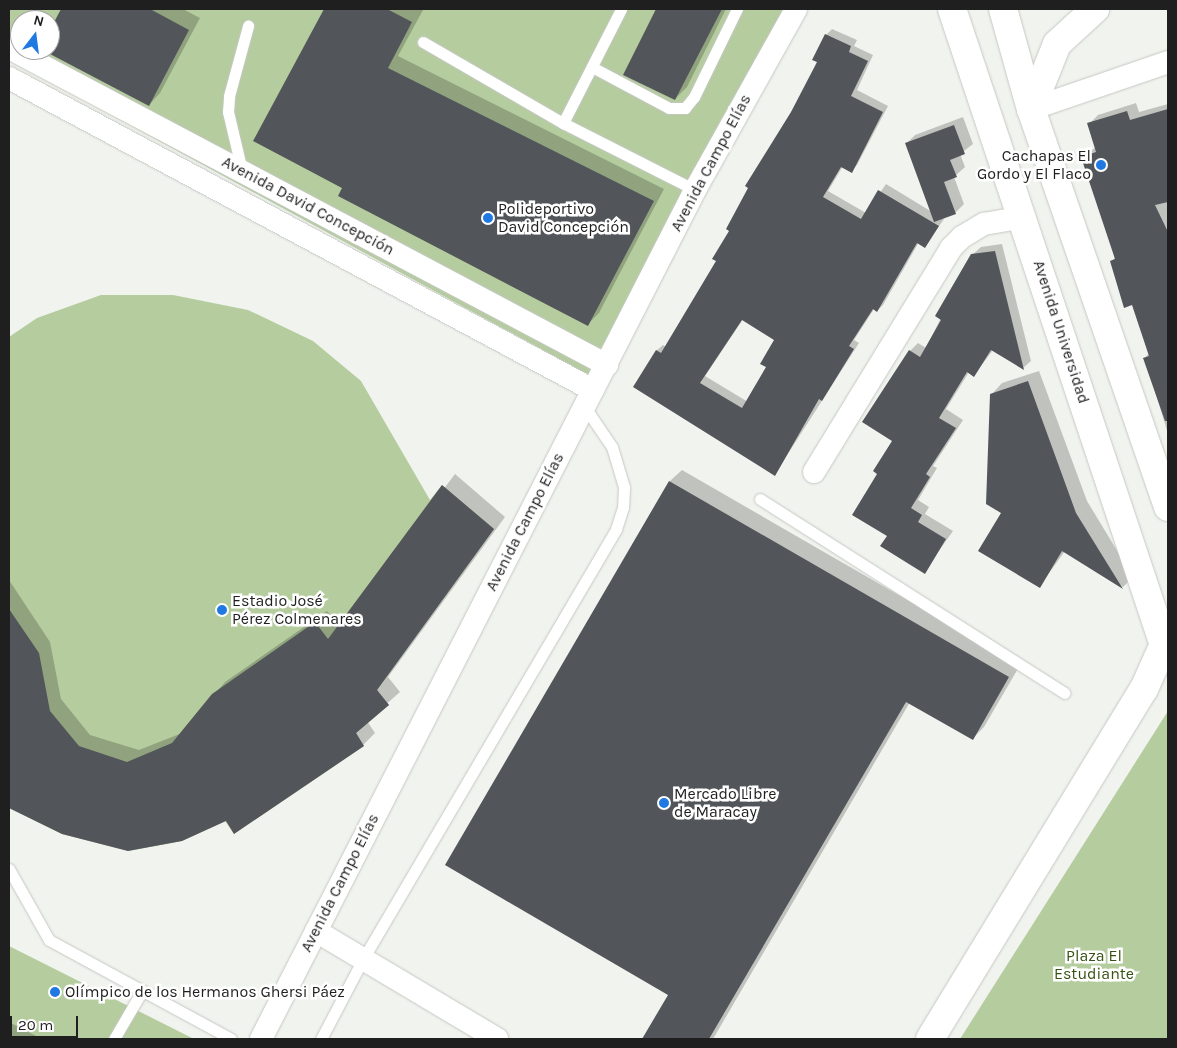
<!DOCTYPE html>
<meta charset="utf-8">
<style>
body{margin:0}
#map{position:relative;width:1177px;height:1048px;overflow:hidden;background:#f0f3ee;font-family:Karla,sans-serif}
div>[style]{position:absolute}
.green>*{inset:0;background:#b4cc9e}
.shadow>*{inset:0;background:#0003}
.building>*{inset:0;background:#525559}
.roads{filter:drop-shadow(0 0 1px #c6c8c3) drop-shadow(0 0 1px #c6c8c3)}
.service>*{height:11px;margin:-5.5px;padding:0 5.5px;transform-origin:5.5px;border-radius:5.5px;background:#fff}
.minor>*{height:22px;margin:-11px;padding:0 11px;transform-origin:11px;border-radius:11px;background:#fff}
.tertiary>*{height:28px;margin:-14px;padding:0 14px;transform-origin:14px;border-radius:14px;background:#fff}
.dots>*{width:14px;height:14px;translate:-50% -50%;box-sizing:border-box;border:2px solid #fff;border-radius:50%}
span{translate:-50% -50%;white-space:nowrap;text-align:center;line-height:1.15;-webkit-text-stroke:5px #fff;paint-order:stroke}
.poi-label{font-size:16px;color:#1e1f1e}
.right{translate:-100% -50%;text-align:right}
.left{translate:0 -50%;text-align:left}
.street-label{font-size:16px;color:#1e1f1e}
.park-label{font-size:16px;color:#375314}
.frame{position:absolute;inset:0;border:10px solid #1e1f1e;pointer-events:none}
.north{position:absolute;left:10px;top:10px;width:50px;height:50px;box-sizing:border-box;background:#fff;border:1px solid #a5a5a5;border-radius:50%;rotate:15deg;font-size:14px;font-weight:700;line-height:20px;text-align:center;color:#1e1f1e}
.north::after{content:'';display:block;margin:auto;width:18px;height:22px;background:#2079e2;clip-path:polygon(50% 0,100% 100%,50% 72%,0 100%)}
.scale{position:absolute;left:10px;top:1016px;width:68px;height:22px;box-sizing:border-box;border:2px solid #1e1f1e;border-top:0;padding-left:6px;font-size:15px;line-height:18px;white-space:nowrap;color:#1e1f1e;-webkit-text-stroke:4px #fff;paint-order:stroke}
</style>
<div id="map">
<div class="green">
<div style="clip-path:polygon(evenodd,9px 9px,784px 9px,594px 378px,9px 59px,9px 9px,20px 20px,50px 20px,50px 50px,20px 50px,20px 20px)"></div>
<div style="clip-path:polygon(101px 295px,173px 295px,248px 310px,313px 341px,361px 381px,430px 500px,442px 485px,494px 529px,377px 690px,389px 705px,356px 733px,364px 746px,234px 834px,225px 821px,182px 841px,128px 851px,62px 834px,9px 808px,9px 337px,37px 318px)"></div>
<div style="clip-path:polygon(1168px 711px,1168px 1039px,960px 1039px)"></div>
<div style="clip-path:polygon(9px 946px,194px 1039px,9px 1039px)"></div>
</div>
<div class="shadow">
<div style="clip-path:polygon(62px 9px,183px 9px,200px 18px,160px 93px,149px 105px,44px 50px,50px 50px,50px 32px)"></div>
<div style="clip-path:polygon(325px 9px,420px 9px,423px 10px,398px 56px,664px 189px,599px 313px,588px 324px,255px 140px)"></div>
<div style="clip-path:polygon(658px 9px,726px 9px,687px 87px,675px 99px,625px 74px)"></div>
<div style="clip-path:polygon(evenodd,832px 29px,857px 40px,854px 46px,873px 55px,857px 90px,888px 106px,857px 165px,851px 171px,843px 166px,828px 191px,866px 213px,886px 184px,932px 212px,907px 143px,915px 135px,963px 117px,973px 144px,960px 154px,965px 167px,954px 177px,964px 204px,955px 213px,942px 218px,944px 219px,925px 246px,919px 242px,883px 305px,877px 311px,874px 309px,854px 340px,859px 343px,775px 474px,656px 351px,663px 345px,666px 347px,718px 260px,818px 62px,826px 35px,832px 29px,743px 319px,776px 339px,768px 367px,748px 402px,705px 376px,743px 319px)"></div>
<div style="clip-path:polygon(1136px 103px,1139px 112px,1168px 104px,1168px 434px,1145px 358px,1149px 353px,1132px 303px,1111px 262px,1116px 257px,1082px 157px,1096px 147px,1089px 124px,1098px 115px)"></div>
<div style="clip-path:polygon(1002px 244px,1031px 361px,1023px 368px,993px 350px,974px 375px,969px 372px,946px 409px,963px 420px,933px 466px,937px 468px,918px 500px,929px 507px,925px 514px,953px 531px,924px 572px,888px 536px,879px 473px,893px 441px,910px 351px,918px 343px,926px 348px,972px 255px,981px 247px)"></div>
<div style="clip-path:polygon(1039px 371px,1087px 501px,1133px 577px,1123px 587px,1065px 551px,1039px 587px,1003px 513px,991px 395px,1002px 383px)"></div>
<div style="clip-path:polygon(682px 470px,1020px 665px,984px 727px,973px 738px,910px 702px,713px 1039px,644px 1039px,670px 994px,447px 865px,670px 481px)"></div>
<div style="clip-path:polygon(455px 474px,505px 517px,388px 677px,400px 692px,367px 721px,375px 733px,363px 745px,226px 820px,62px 833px,9px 806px,9px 580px,50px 642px,61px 699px,90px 735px,139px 750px,182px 733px,225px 682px,327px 611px,339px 627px)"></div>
<div style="clip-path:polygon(9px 1022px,42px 1039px,9px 1039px)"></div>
</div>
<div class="building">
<div style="clip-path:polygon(61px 9px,150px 9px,189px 30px,149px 106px,50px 54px,50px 30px)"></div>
<div style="clip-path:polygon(324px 9px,387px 9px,412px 22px,388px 68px,654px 201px,588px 326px,338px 196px,342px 188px,253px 141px)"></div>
<div style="clip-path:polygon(656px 9px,722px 9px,675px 100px,623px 75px)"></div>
<div style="clip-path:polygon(evenodd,825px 34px,851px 46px,849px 52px,868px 61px,851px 96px,883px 112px,852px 173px,841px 167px,823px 197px,861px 219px,878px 190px,939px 226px,925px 248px,917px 243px,877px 312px,873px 309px,849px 346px,854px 349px,822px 401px,819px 399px,775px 476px,633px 387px,656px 350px,661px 353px,716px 261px,712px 259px,729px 231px,726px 229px,748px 188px,745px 186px,791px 112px,817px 62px,812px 60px,825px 34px,742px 320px,774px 340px,760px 364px,766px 367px,742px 408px,700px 383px,742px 320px)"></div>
<div style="clip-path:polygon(1168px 109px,1168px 202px,1155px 205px,1168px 232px,1168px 421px,1165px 421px,1143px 358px,1149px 356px,1132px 305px,1124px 308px,1110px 261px,1115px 259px,1081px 157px,1096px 152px,1087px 123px,1127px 111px,1130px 120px)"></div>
<div style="clip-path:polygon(954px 125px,965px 154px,950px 160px,957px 177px,944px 182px,956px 214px,934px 222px,905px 143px)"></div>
<div style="clip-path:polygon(995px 251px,1024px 370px,991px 350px,974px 377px,967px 372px,939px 418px,956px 428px,926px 474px,930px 477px,911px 508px,922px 515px,918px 522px,946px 539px,925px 574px,880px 546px,887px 536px,852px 515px,877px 474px,873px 471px,892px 441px,862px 422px,909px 350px,920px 357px,941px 320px,935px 316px,971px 254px)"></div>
<div style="clip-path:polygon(1028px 381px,1076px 513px,1123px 589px,1062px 551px,1040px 588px,978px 551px,1001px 513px,986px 504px,990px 394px)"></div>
<div style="clip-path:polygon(669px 481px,1009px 677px,973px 740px,906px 702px,709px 1039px,642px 1039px,668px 995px,445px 865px)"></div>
<div style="clip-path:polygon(442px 485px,494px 529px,377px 690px,389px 705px,356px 733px,364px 746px,234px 834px,226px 821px,182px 841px,128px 851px,62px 834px,9px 808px,9px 609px,39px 653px,50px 711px,79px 746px,127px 762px,172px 743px,212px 694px,315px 622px,328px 639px)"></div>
</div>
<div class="roads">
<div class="service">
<div style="left:423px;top:42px;width:162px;rotate:30.1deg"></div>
<div style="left:563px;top:123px;width:148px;rotate:26.9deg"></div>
<div style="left:592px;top:67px;width:87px;rotate:28deg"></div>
<div style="left:669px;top:108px;width:16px"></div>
<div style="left:685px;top:108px;width:14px;rotate:-51deg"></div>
<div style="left:694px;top:97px;width:98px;rotate:-64deg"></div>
<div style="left:563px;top:123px;width:128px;rotate:-63deg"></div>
<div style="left:242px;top:171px;width:61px;rotate:-103.3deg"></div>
<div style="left:228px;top:112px;width:16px;rotate:-86deg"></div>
<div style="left:229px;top:96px;width:73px;rotate:-74.8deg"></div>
<div style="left:760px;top:499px;width:361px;rotate:32.5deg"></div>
<div style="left:9px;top:869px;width:81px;rotate:60.6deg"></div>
<div style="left:49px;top:940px;width:207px;rotate:28.5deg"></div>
<div style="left:114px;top:1039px;width:56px;rotate:-59.7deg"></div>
<div style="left:321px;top:1039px;width:90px;rotate:-62.3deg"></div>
<div style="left:363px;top:959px;width:499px;rotate:-59.5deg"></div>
<div style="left:616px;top:529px;width:22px;rotate:-72deg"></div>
<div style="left:623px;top:508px;width:21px;rotate:-87deg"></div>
<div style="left:624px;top:487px;width:42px;rotate:-106.7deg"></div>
<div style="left:612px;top:447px;width:50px;rotate:-124.3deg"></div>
</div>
<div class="minor">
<div style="left:9px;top:48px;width:677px;rotate:27.93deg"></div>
<div style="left:9px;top:78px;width:662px;rotate:28.11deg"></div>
<div style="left:1031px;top:109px;width:145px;rotate:-18.9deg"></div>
<div style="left:814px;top:472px;width:263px;rotate:-58.5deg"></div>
<div style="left:951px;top:248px;width:16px;rotate:-45deg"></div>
<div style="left:962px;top:237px;width:26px;rotate:-31deg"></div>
<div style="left:984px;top:224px;width:40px;rotate:-10deg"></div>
<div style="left:316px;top:931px;width:211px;rotate:30.8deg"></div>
<div style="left:261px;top:1039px;width:953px;rotate:-62.92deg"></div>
<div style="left:695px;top:190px;width:207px;rotate:-60.8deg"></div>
</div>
<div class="tertiary">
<div style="left:952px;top:9px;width:683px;rotate:71.57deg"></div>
<div style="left:1003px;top:9px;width:104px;rotate:74.4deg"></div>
<div style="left:1031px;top:109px;width:421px;rotate:71deg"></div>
<div style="left:1031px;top:109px;width:70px;rotate:-68.2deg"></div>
<div style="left:1057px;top:44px;width:52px;rotate:-42.6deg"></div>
<div style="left:930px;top:1039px;width:410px;rotate:-58.6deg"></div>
<div style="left:1144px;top:689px;width:59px;rotate:-66deg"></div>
</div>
</div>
<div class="dots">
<div style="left:1101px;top:165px;background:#2079e2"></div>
<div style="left:488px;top:218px;background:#2079e2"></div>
<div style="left:222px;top:610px;background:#2079e2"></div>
<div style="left:664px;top:803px;background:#2079e2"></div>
<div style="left:55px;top:992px;background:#2079e2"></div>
</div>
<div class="poi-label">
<span class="right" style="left:1091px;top:165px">Cachapas El<br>Gordo y El Flaco</span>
<span class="left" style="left:498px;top:218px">Polideportivo<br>David Concepción</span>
<span class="left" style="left:232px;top:610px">Estadio José<br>Pérez Colmenares</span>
<span class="left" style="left:674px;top:803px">Mercado Libre<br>de Maracay</span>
<span class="left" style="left:65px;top:992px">Olímpico de los Hermanos Ghersi Páez</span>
</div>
<div class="street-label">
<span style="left:711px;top:163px;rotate:-62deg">Avenida Campo Elías</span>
<span style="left:308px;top:206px;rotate:28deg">Avenida David Concepción</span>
<span style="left:1061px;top:332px;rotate:72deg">Avenida Universidad</span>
<span style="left:525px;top:522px;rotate:-63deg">Avenida Campo Elías</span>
<span style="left:340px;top:883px;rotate:-63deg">Avenida Campo Elías</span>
</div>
<div class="park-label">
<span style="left:1094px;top:965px">Plaza El<br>Estudiante</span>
</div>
<div class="frame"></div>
<div class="north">N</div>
<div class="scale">20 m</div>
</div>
